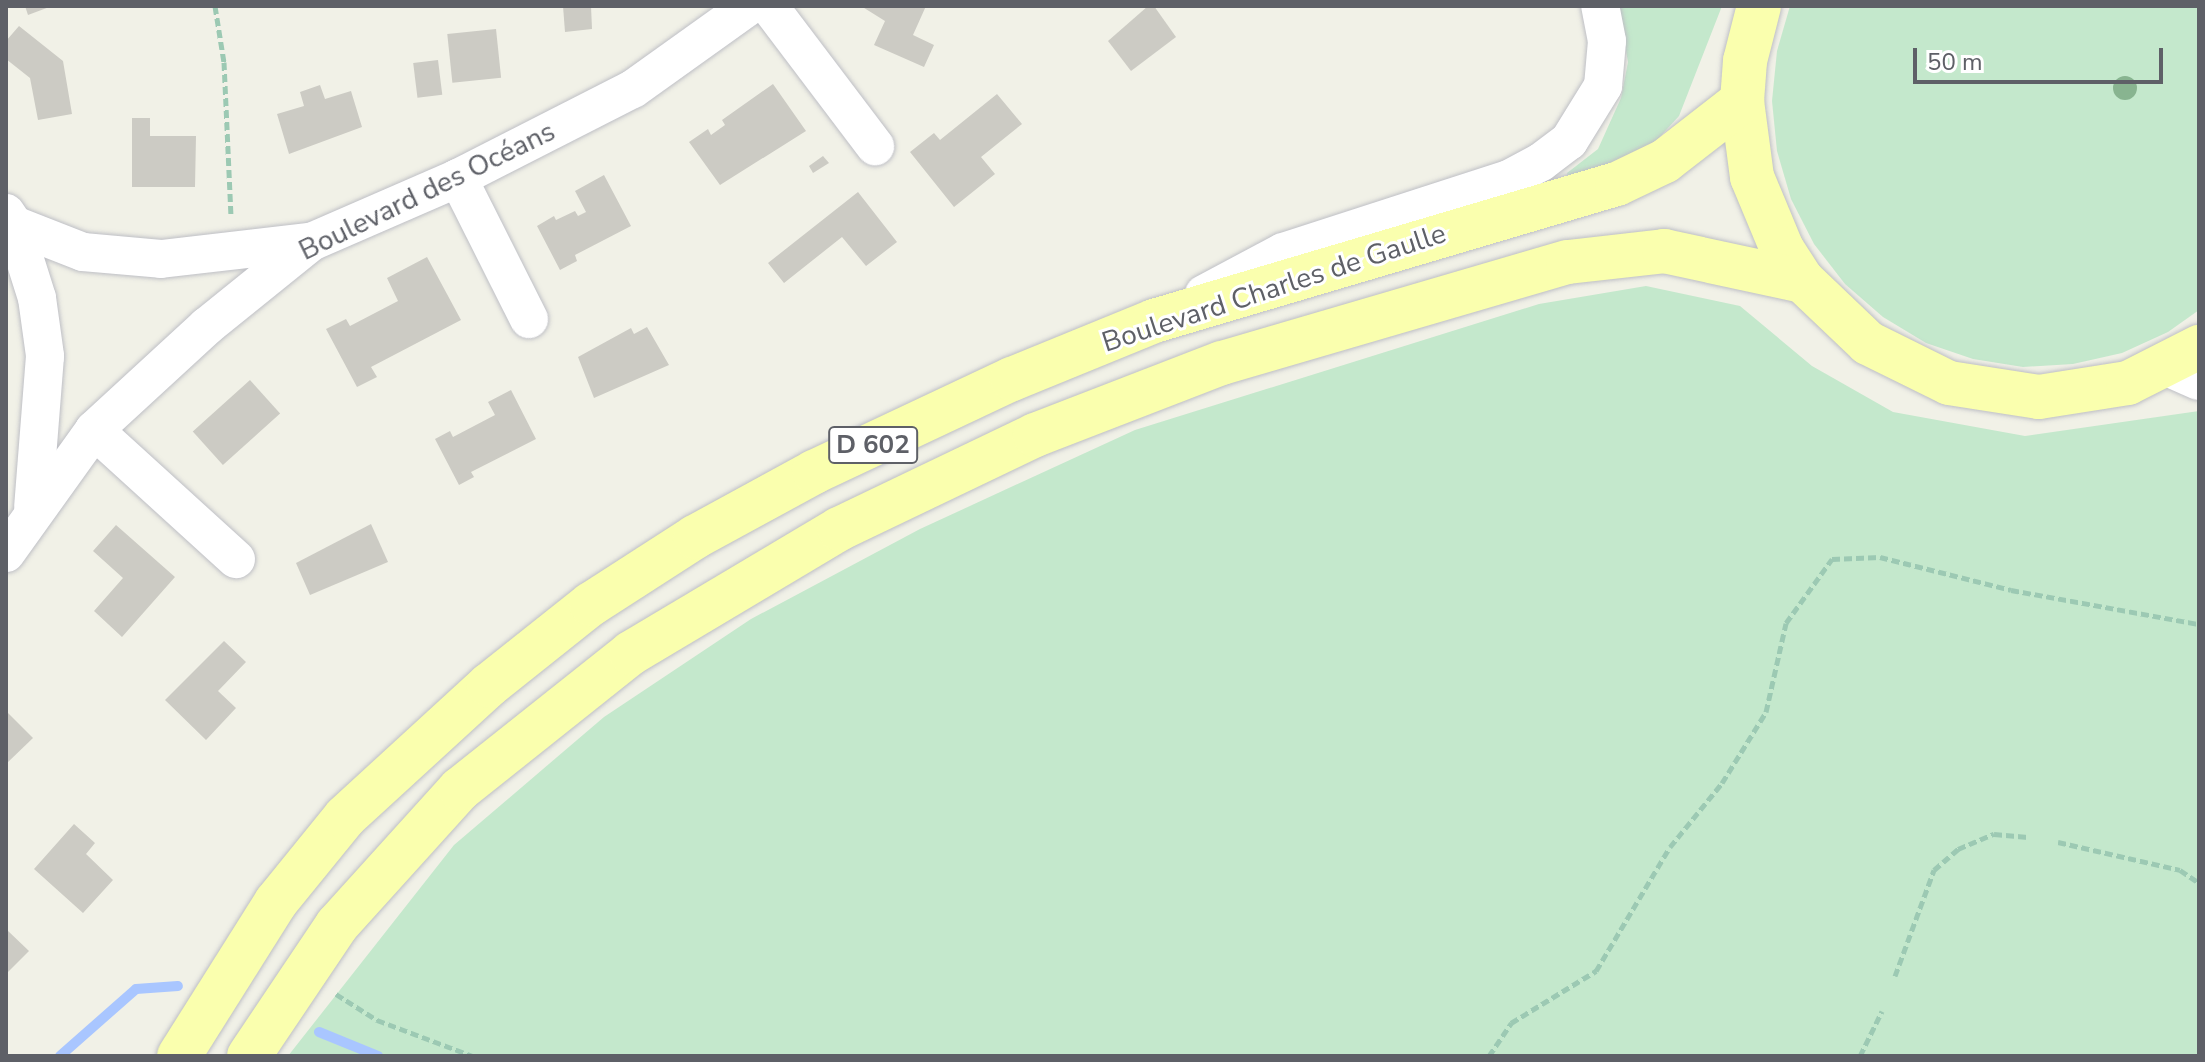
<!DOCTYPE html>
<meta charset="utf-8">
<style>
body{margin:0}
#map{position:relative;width:2205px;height:1062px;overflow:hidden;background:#f1f1e7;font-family:"Nunito Sans",sans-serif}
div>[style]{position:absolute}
.green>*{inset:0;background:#c4e8cc}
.stream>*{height:10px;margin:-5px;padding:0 5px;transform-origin:5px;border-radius:5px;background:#a9c6ff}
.building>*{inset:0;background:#cccbc4;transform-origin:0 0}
.path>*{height:5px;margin-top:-2.5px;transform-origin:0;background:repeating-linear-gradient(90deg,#9cc9b3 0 8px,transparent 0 12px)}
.roads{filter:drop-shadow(0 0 2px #bebfc5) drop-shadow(0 0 2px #bebfc5)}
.minor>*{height:38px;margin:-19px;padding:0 19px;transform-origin:19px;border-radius:19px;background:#fff}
.secondary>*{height:44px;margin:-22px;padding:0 22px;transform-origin:22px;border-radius:22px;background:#fff}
.primary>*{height:44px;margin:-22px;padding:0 22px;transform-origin:22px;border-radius:22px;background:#faffae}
.trees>*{width:24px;height:24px;margin:-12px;border-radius:50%;background:#88b490}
span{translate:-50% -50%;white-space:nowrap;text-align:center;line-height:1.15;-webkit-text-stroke:6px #fff;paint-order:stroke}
.shield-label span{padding:2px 6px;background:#fff;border:2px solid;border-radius:6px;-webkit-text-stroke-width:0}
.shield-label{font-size:26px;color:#5e6067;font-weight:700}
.street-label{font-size:28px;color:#5e6067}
.frame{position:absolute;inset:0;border:8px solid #5e6067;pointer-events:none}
.scale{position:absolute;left:1913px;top:48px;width:250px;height:36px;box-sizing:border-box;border:4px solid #5e6067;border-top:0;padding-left:10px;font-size:24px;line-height:28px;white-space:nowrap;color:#5e6067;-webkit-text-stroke:6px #fff;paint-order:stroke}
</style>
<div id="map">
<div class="green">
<div style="clip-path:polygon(1618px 6px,1722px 6px,1679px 116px,1656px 141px,1626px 159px,1569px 180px,1567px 173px,1598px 149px,1621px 98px,1628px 62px)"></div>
<div style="clip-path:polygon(1790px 6px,2199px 6px,2199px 310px,2168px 332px,2122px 353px,2073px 364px,2023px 367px,1973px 359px,1926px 343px,1883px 317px,1845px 284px,1814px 244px,1791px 199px,1777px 151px,1772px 101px,1777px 51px)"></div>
<div style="clip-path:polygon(1646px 286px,1740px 306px,1812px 366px,1893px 412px,2025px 436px,2199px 411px,2199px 1056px,288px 1056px,454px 845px,604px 717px,751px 619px,920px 529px,1135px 430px,1539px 304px)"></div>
</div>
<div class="stream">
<div style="left:319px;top:1032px;width:64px;rotate:22.1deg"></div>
<div style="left:60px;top:1056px;width:101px;rotate:-41.4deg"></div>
<div style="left:136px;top:989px;width:42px;rotate:-4.1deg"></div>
</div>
<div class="building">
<div style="clip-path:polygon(25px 6px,52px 6px,28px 15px)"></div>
<div style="clip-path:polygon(563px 6px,591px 6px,592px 29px,565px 32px)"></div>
<div style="clip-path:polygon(861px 6px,926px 6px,913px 35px,934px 45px,924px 67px,874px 45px,885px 21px)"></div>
<div style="clip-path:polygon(1148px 6px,1154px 6px,1176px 37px,1131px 71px,1108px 41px)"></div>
<div style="clip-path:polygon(19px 26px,63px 61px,72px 114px,38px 120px,30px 78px,6px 59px,6px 41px)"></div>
<div style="left:496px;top:29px;width:49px;height:49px;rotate:84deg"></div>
<div style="left:438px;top:60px;width:35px;height:25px;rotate:83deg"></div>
<div style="clip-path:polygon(773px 84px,806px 131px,720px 185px,689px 142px,708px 129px,711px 135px,725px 125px,722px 120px)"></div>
<div style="clip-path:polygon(320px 85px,325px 99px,351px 91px,362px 127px,289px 154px,277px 114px,304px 106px,300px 92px)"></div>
<div style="clip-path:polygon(997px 94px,1022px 124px,981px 157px,995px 174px,954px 207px,910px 152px,934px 133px,940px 140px)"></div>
<div style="clip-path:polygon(132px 118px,150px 118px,150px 136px,196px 136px,195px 187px,132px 187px)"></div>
<div style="clip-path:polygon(823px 156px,829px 163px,813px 173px,809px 166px)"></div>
<div style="clip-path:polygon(604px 175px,631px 226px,575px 255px,577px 261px,560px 270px,537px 226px,554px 216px,556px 220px,575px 211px,578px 216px,586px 212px,575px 191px)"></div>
<div style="clip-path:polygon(858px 192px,897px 242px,866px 266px,842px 237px,784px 283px,768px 263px)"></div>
<div style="clip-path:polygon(427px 257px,461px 320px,371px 367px,377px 377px,357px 387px,326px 329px,346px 319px,350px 326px,398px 301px,387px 278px)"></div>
<div style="clip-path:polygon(647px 327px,669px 365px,594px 398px,578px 357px,631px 328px,634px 334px)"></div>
<div style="left:250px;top:380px;width:45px;height:77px;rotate:48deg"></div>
<div style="clip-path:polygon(511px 390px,536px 439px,471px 472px,474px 477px,459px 485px,435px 439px,450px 431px,453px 437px,495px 415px,488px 402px)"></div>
<div style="clip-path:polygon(371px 524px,388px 562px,310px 595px,296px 563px)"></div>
<div style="clip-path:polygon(116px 525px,175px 577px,122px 637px,94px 611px,123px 578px,93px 551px)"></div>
<div style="clip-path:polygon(224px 641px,246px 662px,218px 691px,236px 708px,206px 740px,165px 700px)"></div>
<div style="clip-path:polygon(6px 711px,33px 738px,6px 764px)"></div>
<div style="clip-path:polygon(74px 824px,95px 843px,86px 854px,113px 880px,83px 913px,34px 869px)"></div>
<div style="clip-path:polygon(6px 929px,29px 951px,6px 974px)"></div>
</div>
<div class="path">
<div style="left:215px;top:6px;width:57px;rotate:80.9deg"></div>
<div style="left:224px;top:62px;width:154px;rotate:87.4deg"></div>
<div style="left:2058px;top:842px;width:125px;rotate:12.9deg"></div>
<div style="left:2180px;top:870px;width:23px;rotate:34deg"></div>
<div style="left:1895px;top:976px;width:113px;rotate:-69.8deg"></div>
<div style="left:1934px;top:870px;width:32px;rotate:-41deg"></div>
<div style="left:1958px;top:849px;width:39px;rotate:-23deg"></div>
<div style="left:1994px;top:834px;width:34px;rotate:5deg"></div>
<div style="left:336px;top:994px;width:49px;rotate:32.4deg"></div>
<div style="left:377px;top:1020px;width:103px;rotate:20.6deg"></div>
<div style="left:1489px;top:1056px;width:40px;rotate:-56deg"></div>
<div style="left:1511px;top:1023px;width:100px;rotate:-31.5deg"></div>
<div style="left:1596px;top:971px;width:144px;rotate:-59.2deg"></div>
<div style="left:1670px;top:847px;width:82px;rotate:-50.9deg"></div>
<div style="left:1722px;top:783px;width:84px;rotate:-58.2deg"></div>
<div style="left:1766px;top:712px;width:91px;rotate:-77.3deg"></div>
<div style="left:1786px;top:623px;width:79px;rotate:-54.3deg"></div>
<div style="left:1832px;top:559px;width:48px;rotate:-2.4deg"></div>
<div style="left:1880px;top:557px;width:135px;rotate:14.1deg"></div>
<div style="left:2011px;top:590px;width:191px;rotate:10.3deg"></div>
<div style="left:1860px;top:1056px;width:50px;rotate:-63.9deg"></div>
</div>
<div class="roads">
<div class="minor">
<div style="left:769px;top:6px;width:176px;rotate:52.9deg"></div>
<div style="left:458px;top:178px;width:158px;rotate:63.3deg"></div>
<div style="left:6px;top:213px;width:14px;rotate:56deg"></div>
<div style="left:14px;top:225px;width:77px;rotate:72.5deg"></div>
<div style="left:37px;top:298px;width:59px;rotate:82.1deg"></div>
<div style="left:45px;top:356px;width:151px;rotate:94.5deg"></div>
<div style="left:14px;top:225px;width:74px;rotate:21.4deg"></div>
<div style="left:83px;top:252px;width:78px;rotate:5.1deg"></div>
<div style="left:161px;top:259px;width:149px;rotate:-6.6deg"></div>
<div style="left:1204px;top:294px;width:89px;rotate:-28deg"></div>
<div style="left:1283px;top:252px;width:237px;rotate:-17.9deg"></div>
<div style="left:1509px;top:179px;width:36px;rotate:-28deg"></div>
<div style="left:1541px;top:162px;width:35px;rotate:-37deg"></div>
<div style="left:1569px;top:141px;width:65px;rotate:-58.3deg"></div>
<div style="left:1603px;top:86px;width:45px;rotate:-84.9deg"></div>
<div style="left:1607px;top:41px;width:36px;rotate:-101deg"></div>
<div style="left:94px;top:430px;width:192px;rotate:42.3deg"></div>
<div style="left:6px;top:553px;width:151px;rotate:-54.4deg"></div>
<div style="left:94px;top:430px;width:154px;rotate:-42.6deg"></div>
<div style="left:207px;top:326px;width:134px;rotate:-38.9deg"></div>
<div style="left:311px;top:242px;width:160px;rotate:-23.5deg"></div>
<div style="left:458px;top:178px;width:196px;rotate:-27deg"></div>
<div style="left:633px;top:89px;width:143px;rotate:-35.6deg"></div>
</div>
<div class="secondary">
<div style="left:2170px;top:365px;width:32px;rotate:24deg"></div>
</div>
<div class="primary">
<div style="left:1759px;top:6px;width:57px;rotate:104.3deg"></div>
<div style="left:1745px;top:61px;width:40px;rotate:94.3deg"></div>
<div style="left:1742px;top:101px;width:77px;rotate:82.5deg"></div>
<div style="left:1752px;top:177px;width:78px;rotate:67.4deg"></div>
<div style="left:1782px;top:249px;width:38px;rotate:57deg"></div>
<div style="left:1803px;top:281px;width:90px;rotate:43.6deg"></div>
<div style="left:1868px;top:343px;width:90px;rotate:26.3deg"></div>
<div style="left:1949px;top:383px;width:91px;rotate:8.8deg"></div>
<div style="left:2039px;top:397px;width:90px;rotate:-8.9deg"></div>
<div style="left:2128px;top:383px;width:80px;rotate:-26.9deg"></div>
<div style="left:179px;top:1056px;width:182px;rotate:-57.8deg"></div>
<div style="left:276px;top:902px;width:109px;rotate:-50.9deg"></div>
<div style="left:345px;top:817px;width:195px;rotate:-42.5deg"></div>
<div style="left:489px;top:685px;width:130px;rotate:-38.5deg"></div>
<div style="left:591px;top:604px;width:124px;rotate:-32.8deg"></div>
<div style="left:695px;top:537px;width:136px;rotate:-28.6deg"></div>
<div style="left:814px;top:472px;width:219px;rotate:-25.2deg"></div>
<div style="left:1012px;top:379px;width:153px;rotate:-22.2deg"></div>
<div style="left:1154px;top:321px;width:483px;rotate:-16.5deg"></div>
<div style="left:1617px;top:184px;width:53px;rotate:-25.6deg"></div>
<div style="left:1665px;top:161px;width:98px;rotate:-37.9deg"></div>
<div style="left:249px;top:1056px;width:158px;rotate:-56.1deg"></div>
<div style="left:337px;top:925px;width:183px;rotate:-47.9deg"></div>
<div style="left:460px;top:789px;width:218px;rotate:-38.5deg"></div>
<div style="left:631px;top:653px;width:242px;rotate:-30.8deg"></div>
<div style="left:839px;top:529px;width:217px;rotate:-25.6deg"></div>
<div style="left:1035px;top:435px;width:200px;rotate:-21.1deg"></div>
<div style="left:1222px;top:363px;width:360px;rotate:-16.3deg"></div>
<div style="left:1568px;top:262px;width:97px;rotate:-6.5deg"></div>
<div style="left:1664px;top:251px;width:142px;rotate:12.2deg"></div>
</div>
</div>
<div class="trees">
<div style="left:2125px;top:88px"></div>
</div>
<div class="shield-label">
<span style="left:873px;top:445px">D 602</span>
</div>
<div class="street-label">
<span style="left:427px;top:191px;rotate:-26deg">Boulevard des Océans</span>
<span style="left:1274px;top:288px;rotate:-18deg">Boulevard Charles de Gaulle</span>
</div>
<div class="frame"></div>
<div class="scale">50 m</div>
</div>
